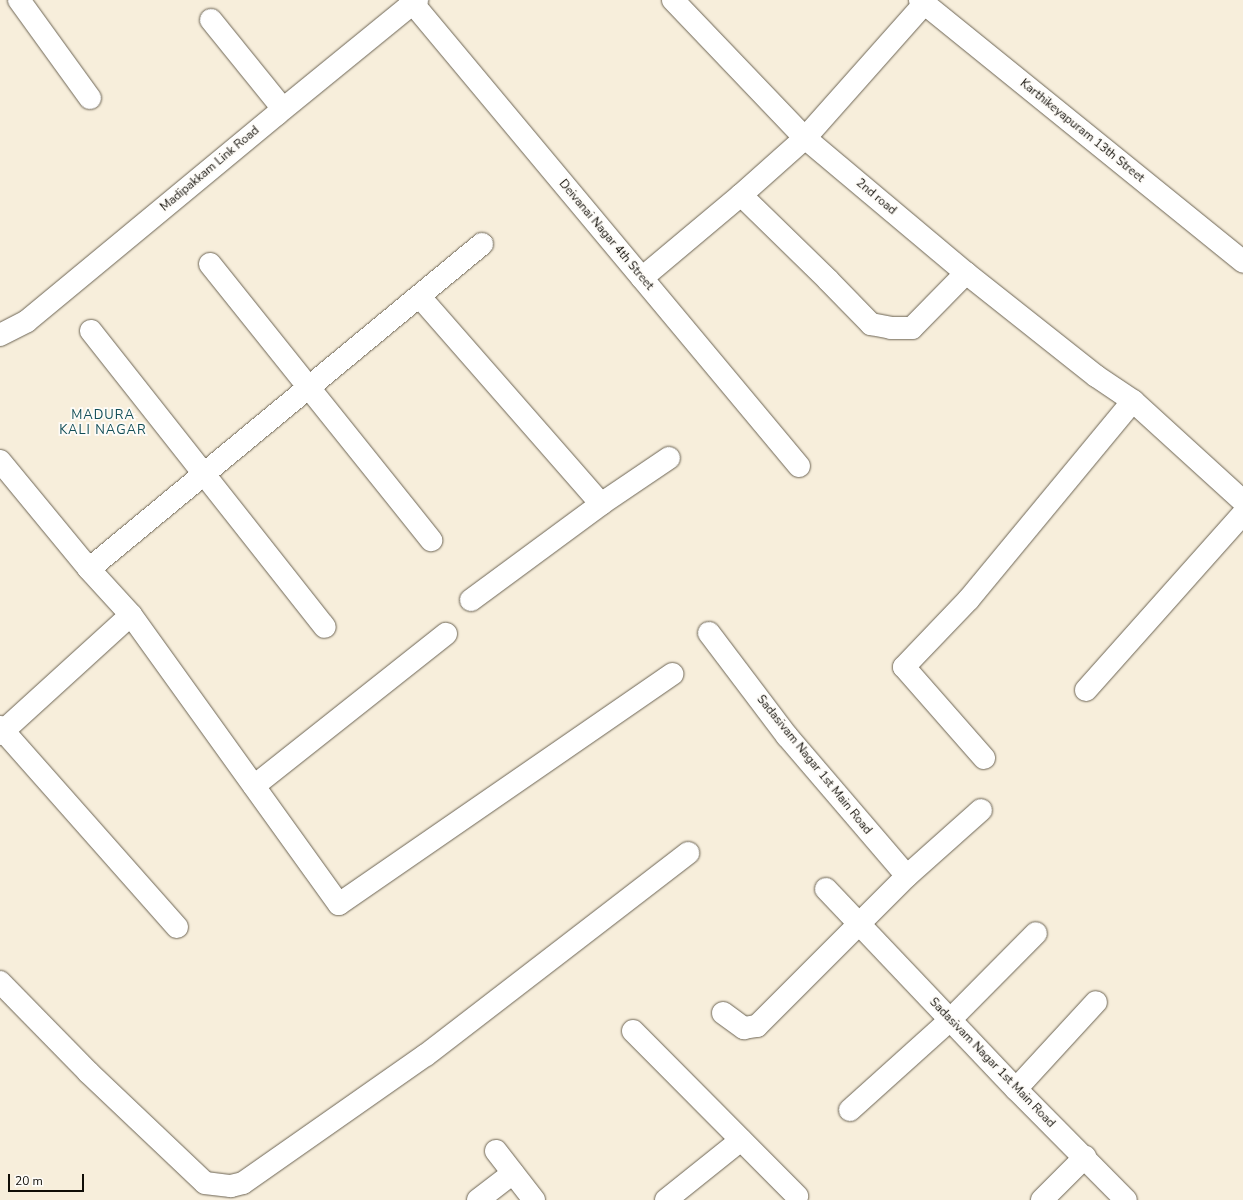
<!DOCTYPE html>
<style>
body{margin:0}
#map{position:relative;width:1243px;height:1200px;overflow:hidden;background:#f7eedb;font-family:"Nunito Sans",sans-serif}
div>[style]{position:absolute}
.roads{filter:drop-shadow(0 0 1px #6c6454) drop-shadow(0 0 1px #6c6454)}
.minor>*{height:22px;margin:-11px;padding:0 11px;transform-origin:11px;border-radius:11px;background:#fff}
span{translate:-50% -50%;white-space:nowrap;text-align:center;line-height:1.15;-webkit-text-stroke:3.5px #fefcf8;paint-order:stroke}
.street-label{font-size:12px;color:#100d07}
.neighbourhood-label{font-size:13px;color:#114d56;letter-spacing:1px}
.scale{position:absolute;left:8px;top:1174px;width:76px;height:18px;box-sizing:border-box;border:2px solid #100d07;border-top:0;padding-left:5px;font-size:12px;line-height:14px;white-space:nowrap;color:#100d07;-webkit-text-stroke:3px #fefcf8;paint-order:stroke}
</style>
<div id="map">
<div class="roads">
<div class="minor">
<div style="left:19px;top:0;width:121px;rotate:54.1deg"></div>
<div style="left:410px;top:0;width:607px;rotate:50.15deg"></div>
<div style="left:673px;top:0;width:191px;rotate:46.3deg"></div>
<div style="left:805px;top:138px;width:210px;rotate:40deg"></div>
<div style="left:966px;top:273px;width:166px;rotate:38.4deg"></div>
<div style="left:1096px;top:376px;width:45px;rotate:34deg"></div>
<div style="left:1133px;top:401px;width:149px;rotate:42.3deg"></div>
<div style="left:920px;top:0;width:416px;rotate:39deg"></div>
<div style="left:924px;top:4px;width:179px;rotate:131.6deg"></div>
<div style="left:805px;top:138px;width:86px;rotate:138.3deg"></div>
<div style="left:741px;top:195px;width:122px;rotate:44.3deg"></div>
<div style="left:828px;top:280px;width:62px;rotate:45.7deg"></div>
<div style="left:871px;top:324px;width:20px;rotate:11deg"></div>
<div style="left:891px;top:328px;width:21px"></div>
<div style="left:912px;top:328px;width:77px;rotate:-45.5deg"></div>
<div style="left:211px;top:20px;width:114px;rotate:51deg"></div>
<div style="left:210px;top:264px;width:354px;rotate:51.3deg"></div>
<div style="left:642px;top:278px;width:129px;rotate:-40deg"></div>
<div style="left:420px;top:297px;width:275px;rotate:48.8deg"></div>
<div style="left:91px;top:331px;width:377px;rotate:51.7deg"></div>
<div style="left:0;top:335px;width:30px;rotate:-27deg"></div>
<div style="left:27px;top:321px;width:325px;rotate:-39.6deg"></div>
<div style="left:277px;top:114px;width:181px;rotate:-39.2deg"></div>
<div style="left:0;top:461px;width:140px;rotate:50.5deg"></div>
<div style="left:89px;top:569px;width:62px;rotate:47.6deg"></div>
<div style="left:131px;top:615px;width:356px;rotate:54.3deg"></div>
<div style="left:339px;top:904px;width:405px;rotate:-34.6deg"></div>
<div style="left:89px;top:569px;width:510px;rotate:-39.59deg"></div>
<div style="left:471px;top:600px;width:162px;rotate:-36.4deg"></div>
<div style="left:601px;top:504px;width:82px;rotate:-34.1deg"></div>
<div style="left:709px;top:633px;width:129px;rotate:52.9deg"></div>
<div style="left:787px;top:736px;width:184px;rotate:49.4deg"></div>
<div style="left:1086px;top:690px;width:236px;rotate:-48.3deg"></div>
<div style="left:0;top:727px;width:267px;rotate:48.5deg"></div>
<div style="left:0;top:734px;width:177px;rotate:-42.3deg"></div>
<div style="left:984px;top:758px;width:121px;rotate:-131.3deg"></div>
<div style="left:904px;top:667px;width:94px;rotate:-46.3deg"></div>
<div style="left:969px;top:599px;width:257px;rotate:-50.4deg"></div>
<div style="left:254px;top:786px;width:245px;rotate:-38.4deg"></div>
<div style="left:826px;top:889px;width:276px;rotate:46.5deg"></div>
<div style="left:1016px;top:1089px;width:156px;rotate:45.3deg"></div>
<div style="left:0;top:982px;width:126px;rotate:45.6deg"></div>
<div style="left:88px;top:1072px;width:161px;rotate:43.5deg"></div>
<div style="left:205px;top:1183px;width:26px;rotate:7deg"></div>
<div style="left:231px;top:1186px;width:12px;rotate:-14deg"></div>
<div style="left:243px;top:1183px;width:223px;rotate:-35deg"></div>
<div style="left:426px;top:1055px;width:331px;rotate:-37.6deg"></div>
<div style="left:723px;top:1013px;width:26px;rotate:36deg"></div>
<div style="left:744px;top:1028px;width:13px;rotate:-9deg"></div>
<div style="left:757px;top:1026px;width:212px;rotate:-45deg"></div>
<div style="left:907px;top:876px;width:99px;rotate:-41.7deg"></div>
<div style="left:633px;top:1031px;width:233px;rotate:45.2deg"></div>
<div style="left:1016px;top:1089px;width:118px;rotate:-47.4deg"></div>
<div style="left:850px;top:1110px;width:135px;rotate:-42deg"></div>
<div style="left:950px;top:1020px;width:122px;rotate:-45.3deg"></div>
<div style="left:496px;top:1151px;width:62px;rotate:52.2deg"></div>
<div style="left:478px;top:1200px;width:44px;rotate:-37.6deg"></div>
<div style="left:666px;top:1200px;width:96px;rotate:-38.7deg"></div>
<div style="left:1042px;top:1200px;width:61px;rotate:-45deg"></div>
</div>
</div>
<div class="street-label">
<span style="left:1082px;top:131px;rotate:39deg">Karthikeyapuram 13th Street</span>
<span style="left:210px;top:169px;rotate:-40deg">Madipakkam Link Road</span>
<span style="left:876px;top:197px;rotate:40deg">2nd road</span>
<span style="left:606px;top:235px;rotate:50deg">Deivanai Nagar 4th Street</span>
<span style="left:814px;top:765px;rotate:51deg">Sadasivam Nagar 1st Main Road</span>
<span style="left:992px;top:1063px;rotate:46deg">Sadasivam Nagar 1st Main Road</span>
</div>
<div class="neighbourhood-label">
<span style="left:103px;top:423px">MADURA<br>KALI NAGAR</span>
</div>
<div class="scale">20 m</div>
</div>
